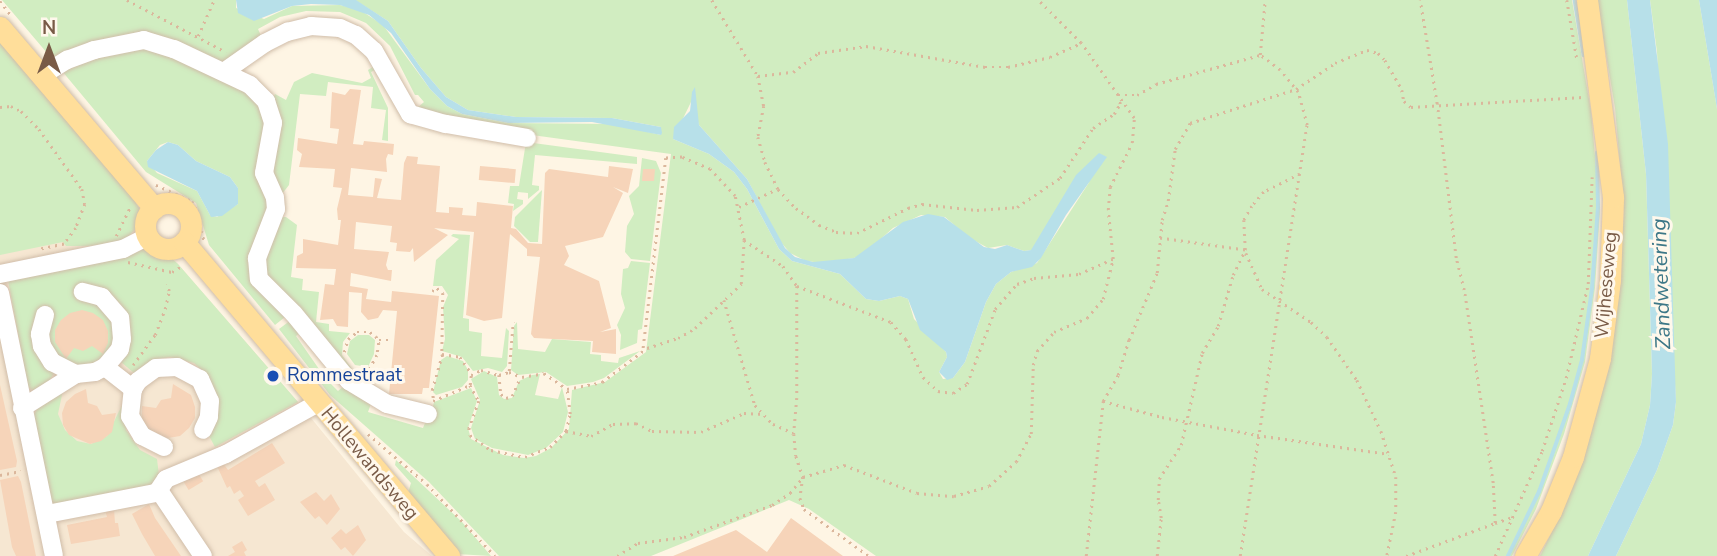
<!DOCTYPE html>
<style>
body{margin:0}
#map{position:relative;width:1717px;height:556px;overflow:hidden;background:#fef5e4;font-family:"Nunito Sans",sans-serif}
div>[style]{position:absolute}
.residential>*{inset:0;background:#f6e7d2}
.green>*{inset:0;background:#d1edc1}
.water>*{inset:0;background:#b7e0e9}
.stream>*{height:3.5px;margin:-1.75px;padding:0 1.75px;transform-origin:1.75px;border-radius:1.75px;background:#b7e0e9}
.building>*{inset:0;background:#f6d4b9;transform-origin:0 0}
.path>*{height:2.5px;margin-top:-1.25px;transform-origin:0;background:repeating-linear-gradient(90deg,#dbb79c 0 2px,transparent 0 7px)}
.roads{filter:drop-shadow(0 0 2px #d0bda9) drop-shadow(0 0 2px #d0bda9)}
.minor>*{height:18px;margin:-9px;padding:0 9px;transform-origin:9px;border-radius:9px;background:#fff}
.major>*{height:21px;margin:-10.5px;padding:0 10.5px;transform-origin:10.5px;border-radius:10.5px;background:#ffde9a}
.major>.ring{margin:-10.5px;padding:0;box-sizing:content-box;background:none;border:21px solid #ffde9a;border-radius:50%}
.dots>*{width:19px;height:19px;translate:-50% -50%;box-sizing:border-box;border:4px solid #fff8ec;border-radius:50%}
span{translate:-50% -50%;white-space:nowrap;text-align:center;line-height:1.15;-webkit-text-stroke:6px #fff8ec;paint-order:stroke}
.street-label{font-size:19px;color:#795b47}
.transit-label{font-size:19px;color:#164399}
.left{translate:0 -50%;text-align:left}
.water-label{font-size:21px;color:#3c7787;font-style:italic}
.north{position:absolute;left:14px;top:14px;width:70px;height:70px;-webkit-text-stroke:5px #fff8ec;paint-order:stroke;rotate:0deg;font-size:19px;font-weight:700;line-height:28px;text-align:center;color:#795b47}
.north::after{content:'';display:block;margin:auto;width:24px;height:32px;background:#795b47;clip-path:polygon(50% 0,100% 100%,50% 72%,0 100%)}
</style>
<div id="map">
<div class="residential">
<div style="clip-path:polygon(0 54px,139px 208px,136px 231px,144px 249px,167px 254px,178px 264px,298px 402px,404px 532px,432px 556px,0 556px)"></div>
</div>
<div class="green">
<div style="clip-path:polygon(evenodd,2px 0,236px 0,236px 8px,264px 19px,292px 6px,340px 5px,360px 10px,383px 25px,430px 89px,447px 106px,462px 114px,508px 123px,613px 124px,661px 135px,661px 127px,612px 118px,516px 117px,468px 110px,446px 97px,421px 68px,388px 21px,355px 0,1572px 0,1591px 111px,1600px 212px,1595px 288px,1585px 362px,1564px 434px,1536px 509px,1512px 556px,876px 556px,809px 509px,789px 500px,651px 556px,499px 556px,429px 482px,330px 395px,279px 329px,291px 320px,303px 330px,296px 336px,326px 379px,338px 391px,346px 384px,372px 401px,368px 412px,423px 428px,425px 423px,429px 423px,434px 402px,471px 388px,477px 401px,468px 428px,471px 439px,503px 455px,524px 458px,536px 456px,551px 448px,569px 429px,572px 390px,605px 382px,646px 352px,671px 154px,496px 130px,416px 109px,424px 102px,418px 95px,415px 95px,390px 46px,366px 23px,340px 12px,306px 11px,280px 17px,258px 29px,262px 38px,221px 64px,175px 45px,53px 60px,2px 0,691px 102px,699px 125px,747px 179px,780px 241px,790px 253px,806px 261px,822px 263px,854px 258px,865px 253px,893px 228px,921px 215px,945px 217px,968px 237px,988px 248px,1007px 245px,1024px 251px,1032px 250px,1090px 181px,1037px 263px,1011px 272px,996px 284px,986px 302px,965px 362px,953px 378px,943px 379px,939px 372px,947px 357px,946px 352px,914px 319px,908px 299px,900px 296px,879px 301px,866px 299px,840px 274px,792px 261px,779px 249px,747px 189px,734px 172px,709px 154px,673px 139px,691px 102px)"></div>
<div style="clip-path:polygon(1597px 0,1627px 0,1646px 174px,1652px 374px,1650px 405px,1641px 444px,1588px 556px,1540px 556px,1558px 519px,1587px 442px,1609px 367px,1619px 290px,1624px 211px,1615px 108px)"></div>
<div style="clip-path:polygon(1650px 0,1699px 0,1717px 109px,1717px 556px,1616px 556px,1657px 470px,1673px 425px,1676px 402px,1657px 52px)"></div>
<div style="clip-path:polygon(0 39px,133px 198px,139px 208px,139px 225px,125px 240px,111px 245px,84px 246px,66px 246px,63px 242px,0 255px)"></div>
<div style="clip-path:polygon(evenodd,133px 44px,214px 71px,263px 103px,272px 199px,256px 250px,285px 317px,275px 325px,209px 245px,196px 203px,146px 172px,62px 71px,133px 44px,168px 142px,178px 145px,196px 161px,230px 177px,238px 188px,238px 204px,217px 217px,210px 215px,197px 191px,157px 173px,147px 161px,160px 145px,168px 142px)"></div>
<div style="clip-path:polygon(376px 65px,379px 68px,371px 72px,388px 108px,388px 141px,382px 140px,386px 110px,371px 108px,373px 87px,328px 82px,326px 96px,300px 94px,289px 185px,282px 194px,269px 179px,271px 102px,275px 94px,286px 100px,294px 82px,312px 73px,362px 83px,371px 78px,368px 70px)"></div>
<div style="clip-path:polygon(526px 142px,637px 157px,637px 164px,535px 155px,532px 185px,539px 186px,539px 190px,528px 199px,528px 193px,518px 192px,517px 199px,523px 200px,523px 204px,513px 211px,514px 204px,508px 203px,510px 186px,519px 186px)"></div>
<div style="clip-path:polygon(642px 158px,656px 161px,661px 173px,650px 261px,631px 259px,625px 252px,627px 226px,634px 214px,629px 196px,639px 186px)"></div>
<div style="clip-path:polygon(542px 190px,538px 242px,530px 242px,514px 226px,515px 217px)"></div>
<div style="clip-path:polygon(281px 217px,286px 217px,297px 225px,291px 277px,303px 279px,302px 290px,319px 292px,316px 322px,329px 324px,329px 331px,350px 333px,343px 342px,342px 355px,358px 377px,260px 267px)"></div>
<div style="clip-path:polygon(453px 234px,470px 235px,463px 318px,469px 319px,469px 331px,482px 333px,481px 356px,502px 358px,506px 328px,509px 331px,507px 366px,502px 372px,488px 368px,473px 371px,462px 357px,442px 351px,445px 339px,443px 307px,448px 295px,442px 286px,433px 286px,436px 260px,459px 239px,451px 236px)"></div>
<div style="clip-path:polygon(144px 249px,167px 254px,178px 264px,298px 402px,215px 447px,208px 434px,217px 397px,206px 374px,194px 363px,170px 357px,153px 360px,134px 373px,121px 362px,124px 310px,113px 297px,82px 286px,75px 287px,76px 299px,94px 301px,115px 322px,113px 351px,88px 368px,59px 361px,47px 340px,54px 313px,44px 305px,40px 310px,54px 373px,48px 383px,34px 391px,28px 387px,8px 280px,124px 257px)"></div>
<div style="clip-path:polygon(631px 261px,650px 263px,642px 329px,638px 330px,637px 343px,620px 350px,621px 335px,617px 325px,625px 308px,621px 294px,623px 269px,628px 268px)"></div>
<div style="clip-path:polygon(517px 322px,518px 349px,545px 352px,552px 339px,591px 342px,590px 354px,601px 355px,601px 361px,618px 363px,619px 358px,640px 351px,604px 378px,593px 382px,567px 386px,546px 372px,518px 375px,511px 370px,514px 326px)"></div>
<div style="clip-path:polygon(358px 335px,369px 335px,375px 340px,374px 354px,368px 367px,355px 365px,347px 354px,350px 341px)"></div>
<div style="clip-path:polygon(447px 356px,463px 361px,468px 370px,468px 380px,462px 387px,436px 395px,433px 392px,441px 360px)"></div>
<div style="clip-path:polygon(484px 371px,497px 377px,499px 395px,504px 399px,512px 398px,519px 381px,532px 375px,540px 374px,535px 395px,558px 399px,562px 387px,568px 412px,563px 432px,546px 448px,528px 455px,492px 448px,475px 439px,471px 428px,480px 400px,471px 379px)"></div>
<div style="clip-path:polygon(63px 390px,58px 414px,65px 430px,77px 441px,91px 444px,107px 436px,124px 401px,126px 430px,140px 450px,157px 459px,160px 484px,52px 509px,32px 418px,37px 409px)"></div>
<div style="clip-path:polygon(396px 460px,462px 522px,491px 556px,456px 554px,408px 493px,411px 483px,395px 465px)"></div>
</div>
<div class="water">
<div style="clip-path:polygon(236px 0,356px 0,388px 21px,421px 68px,446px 97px,468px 110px,516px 117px,612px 118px,661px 127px,662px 133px,661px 135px,592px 122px,508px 123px,462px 114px,447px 106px,430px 89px,391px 33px,369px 15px,340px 5px,311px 4px,292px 6px,254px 21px,238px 13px)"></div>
<div style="clip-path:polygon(1627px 0,1650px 0,1668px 144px,1676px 402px,1673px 425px,1657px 470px,1616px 556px,1588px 556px,1641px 444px,1650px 405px,1652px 374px,1646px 174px)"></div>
<div style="clip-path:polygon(1699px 0,1717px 0,1717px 109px)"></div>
<div style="clip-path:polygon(695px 87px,699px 125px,747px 179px,785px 248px,795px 257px,813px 262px,854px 258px,903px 222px,928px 214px,944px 217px,984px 247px,995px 249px,1007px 245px,1024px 251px,1031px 250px,1076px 175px,1099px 153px,1107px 157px,1066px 215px,1041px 258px,1032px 267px,1011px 272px,996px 284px,986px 302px,965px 362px,953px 378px,947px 380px,939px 372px,947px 357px,946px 352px,920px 330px,908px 299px,900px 296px,879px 301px,866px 299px,840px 274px,792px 261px,779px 249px,747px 189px,734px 172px,709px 154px,673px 139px,674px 127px,690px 111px,692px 92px)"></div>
<div style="clip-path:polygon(168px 142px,178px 145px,196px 161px,230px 177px,238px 188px,238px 204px,222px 216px,211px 217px,197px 191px,148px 167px,147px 161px,156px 150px)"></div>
</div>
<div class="stream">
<div style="left:1575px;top:0;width:56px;rotate:80.7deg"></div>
<div style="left:1508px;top:556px;width:71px;rotate:-64.2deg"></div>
<div style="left:1539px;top:492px;width:93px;rotate:-70.6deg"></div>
<div style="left:1570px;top:404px;width:46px;rotate:-74.7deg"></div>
<div style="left:1582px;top:360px;width:72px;rotate:-82deg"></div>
<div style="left:1592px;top:289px;width:81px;rotate:-85.8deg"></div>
<div style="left:1598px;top:208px;width:55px;rotate:-91deg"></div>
</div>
<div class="building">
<div style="clip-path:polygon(350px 89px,361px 90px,353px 144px,363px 145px,364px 141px,394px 144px,393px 155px,388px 154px,386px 159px,387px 172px,351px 168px,348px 195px,373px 197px,375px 178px,382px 179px,377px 198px,401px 200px,404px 163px,407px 156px,418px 157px,417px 164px,440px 166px,436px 212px,449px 213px,449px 207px,463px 208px,462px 215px,476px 216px,477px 202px,513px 206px,511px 228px,516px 229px,528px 243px,542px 244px,545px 173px,549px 169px,608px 177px,609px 166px,633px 169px,628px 193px,613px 187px,623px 193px,603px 237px,565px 246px,569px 256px,564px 265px,599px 281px,611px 328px,600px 332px,616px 329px,616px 354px,592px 352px,593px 341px,534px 338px,531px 334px,540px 257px,527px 256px,527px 249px,510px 234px,502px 318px,484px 321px,466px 315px,474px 232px,434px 228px,448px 235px,414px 262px,413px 248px,410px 252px,396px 251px,397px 243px,390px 242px,392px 226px,356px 222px,354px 249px,389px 252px,386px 265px,388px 270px,392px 270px,391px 281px,351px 273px,350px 286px,368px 289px,366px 299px,391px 302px,392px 291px,439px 296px,429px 388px,423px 388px,422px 394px,389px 394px,397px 311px,383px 310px,378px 318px,368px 320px,361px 312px,362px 293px,349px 292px,348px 327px,337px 326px,333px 319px,320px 320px,325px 284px,334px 285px,336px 269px,296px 268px,297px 256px,303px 253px,303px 239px,338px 245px,341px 220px,338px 220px,337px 209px,342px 188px,333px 187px,335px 169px,299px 167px,302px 154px,297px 150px,298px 138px,337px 144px,339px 129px,330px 128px,332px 92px,345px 95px)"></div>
<div style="left:480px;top:166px;width:36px;height:14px;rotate:5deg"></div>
<div style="clip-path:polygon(643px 169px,655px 169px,654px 181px,642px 181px)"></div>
<div style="clip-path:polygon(82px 310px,93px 313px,103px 320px,108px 331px,108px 343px,103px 354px,92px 346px,83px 351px,74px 348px,66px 359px,55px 342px,55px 330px,61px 320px,70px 313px)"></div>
<div style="clip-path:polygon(173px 384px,191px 395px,195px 407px,195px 418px,189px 428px,180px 436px,168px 438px,157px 436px,147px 428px,142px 418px,142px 406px,156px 408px,161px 400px,171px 398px)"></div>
<div style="clip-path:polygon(0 385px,17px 461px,16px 467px,0 470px)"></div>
<div style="clip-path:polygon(86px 389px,88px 403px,97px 406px,102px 415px,116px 413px,112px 432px,101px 441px,90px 444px,69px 435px,63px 425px,62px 413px,66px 402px,75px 394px)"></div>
<div style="clip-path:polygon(272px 443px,285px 463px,255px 481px,259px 487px,265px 483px,275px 500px,248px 516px,238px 500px,244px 496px,240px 490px,234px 494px,230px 486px,227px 488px,217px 466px,223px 463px,228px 470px)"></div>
<div style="left:197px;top:471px;width:12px;height:17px;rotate:59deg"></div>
<div style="clip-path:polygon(18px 476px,21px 482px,36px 556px,16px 556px,12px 547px,0 480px)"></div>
<div style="clip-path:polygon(316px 492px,324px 501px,331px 494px,340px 509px,327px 525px,319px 516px,315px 519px,300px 502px)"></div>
<div style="clip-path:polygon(149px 504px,155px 518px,181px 556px,155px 556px,142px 534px,132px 514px)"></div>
<div style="clip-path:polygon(114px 509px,115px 523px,118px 523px,120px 536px,71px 544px,67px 525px,107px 517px,105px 510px)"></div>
<div style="clip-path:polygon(791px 518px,843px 556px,673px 556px,736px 530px,767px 552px)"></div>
<div style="clip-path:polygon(358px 525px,366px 540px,353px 556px,345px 547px,341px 550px,331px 538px,341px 529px,346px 534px)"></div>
<div style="clip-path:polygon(242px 541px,247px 550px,244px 552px,246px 556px,228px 556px,235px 552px,232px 547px)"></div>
</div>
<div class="path">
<div style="left:127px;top:0;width:112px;rotate:27.7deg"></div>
<div style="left:712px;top:0;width:89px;rotate:58.8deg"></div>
<div style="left:758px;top:76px;width:31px;rotate:79deg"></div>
<div style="left:764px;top:106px;width:32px;rotate:101deg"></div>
<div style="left:758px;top:137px;width:26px;rotate:74deg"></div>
<div style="left:765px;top:162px;width:30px;rotate:64deg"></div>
<div style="left:778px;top:189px;width:26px;rotate:47deg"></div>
<div style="left:796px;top:208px;width:29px;rotate:36deg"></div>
<div style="left:819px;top:225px;width:18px;rotate:22deg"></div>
<div style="left:836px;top:232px;width:21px;rotate:3deg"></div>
<div style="left:857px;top:233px;width:57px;rotate:-26.1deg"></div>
<div style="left:908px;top:208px;width:15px;rotate:-16deg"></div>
<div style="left:922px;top:204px;width:55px;rotate:6.2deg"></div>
<div style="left:977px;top:210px;width:40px;rotate:-4.3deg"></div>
<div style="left:1017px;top:207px;width:52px;rotate:-34deg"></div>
<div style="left:1060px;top:178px;width:60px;rotate:-56.6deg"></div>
<div style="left:1093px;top:128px;width:25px;rotate:-34deg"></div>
<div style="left:1114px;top:114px;width:12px;rotate:-59deg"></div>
<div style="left:1120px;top:104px;width:5px;rotate:-101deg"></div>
<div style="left:1567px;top:0;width:60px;rotate:80.4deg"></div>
<div style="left:0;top:1px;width:18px;rotate:52deg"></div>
<div style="left:198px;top:36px;width:39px;rotate:-66deg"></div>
<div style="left:1260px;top:55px;width:55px;rotate:-84.8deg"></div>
<div style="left:758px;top:76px;width:35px;rotate:-7deg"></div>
<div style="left:793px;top:72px;width:31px;rotate:-37deg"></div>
<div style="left:818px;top:53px;width:49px;rotate:-8.3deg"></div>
<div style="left:866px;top:46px;width:121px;rotate:10deg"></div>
<div style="left:985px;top:67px;width:23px"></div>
<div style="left:1008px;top:67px;width:43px;rotate:-13.4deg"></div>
<div style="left:1050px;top:57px;width:34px;rotate:-24deg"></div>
<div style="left:1118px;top:95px;width:19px"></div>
<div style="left:1137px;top:95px;width:22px;rotate:-30deg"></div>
<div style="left:1156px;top:84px;width:108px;rotate:-15.6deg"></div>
<div style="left:0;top:107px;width:11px;rotate:-5deg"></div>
<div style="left:11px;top:106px;width:11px;rotate:27deg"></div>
<div style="left:21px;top:111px;width:25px;rotate:45deg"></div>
<div style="left:39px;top:129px;width:74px;rotate:54.4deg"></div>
<div style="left:82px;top:189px;width:15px;rotate:79deg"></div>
<div style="left:85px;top:204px;width:26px;rotate:111deg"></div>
<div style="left:76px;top:228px;width:20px;rotate:127deg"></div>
<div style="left:64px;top:244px;width:24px;rotate:168deg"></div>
<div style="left:1300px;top:174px;width:40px;rotate:153.4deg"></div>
<div style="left:1264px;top:192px;width:18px;rotate:131deg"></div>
<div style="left:1252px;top:206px;width:16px;rotate:120deg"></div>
<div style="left:1244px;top:220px;width:33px;rotate:87deg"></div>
<div style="left:1246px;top:253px;width:39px;rotate:66deg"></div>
<div style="left:1262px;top:289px;width:59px;rotate:34deg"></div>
<div style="left:1311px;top:322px;width:22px;rotate:43deg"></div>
<div style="left:1327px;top:337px;width:52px;rotate:55.1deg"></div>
<div style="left:1357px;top:380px;width:56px;rotate:64.8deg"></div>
<div style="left:1381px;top:431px;width:48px;rotate:71.9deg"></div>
<div style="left:1396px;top:477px;width:35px;rotate:90deg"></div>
<div style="left:1396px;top:512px;width:45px;rotate:101.6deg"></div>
<div style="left:156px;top:185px;width:39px;rotate:24deg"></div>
<div style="left:192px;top:201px;width:10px;rotate:61deg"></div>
<div style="left:197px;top:210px;width:31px;rotate:77deg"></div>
<div style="left:739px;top:207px;width:42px;rotate:-25.3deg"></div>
<div style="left:116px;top:236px;width:34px;rotate:-64deg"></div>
<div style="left:744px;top:240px;width:47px;rotate:33.7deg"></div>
<div style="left:783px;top:266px;width:24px;rotate:55deg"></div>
<div style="left:797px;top:286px;width:101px;rotate:21deg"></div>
<div style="left:891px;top:322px;width:23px;rotate:49deg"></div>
<div style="left:906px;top:339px;width:42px;rotate:65.9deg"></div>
<div style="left:923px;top:377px;width:21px;rotate:43deg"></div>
<div style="left:938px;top:391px;width:15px;rotate:8deg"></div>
<div style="left:953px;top:393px;width:17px;rotate:-33deg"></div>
<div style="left:967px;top:384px;width:80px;rotate:-69.5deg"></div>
<div style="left:995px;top:309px;width:33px;rotate:-49deg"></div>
<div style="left:1017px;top:284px;width:18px;rotate:-19deg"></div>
<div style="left:1034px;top:278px;width:45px;rotate:-5.1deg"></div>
<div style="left:1079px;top:274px;width:37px;rotate:-24deg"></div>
<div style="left:1113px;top:259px;width:49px;rotate:-95.8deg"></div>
<div style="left:1108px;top:210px;width:23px;rotate:-85deg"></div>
<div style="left:1110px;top:187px;width:49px;rotate:-63.4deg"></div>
<div style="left:1132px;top:143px;width:25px;rotate:-85deg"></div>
<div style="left:1134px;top:118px;width:92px;rotate:-125.2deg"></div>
<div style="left:1081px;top:43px;width:61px;rotate:-135deg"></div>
<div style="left:128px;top:262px;width:45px;rotate:12.8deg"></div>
<div style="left:172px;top:272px;width:12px;rotate:-31deg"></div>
<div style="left:797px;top:286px;width:112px;rotate:90deg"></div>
<div style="left:797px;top:398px;width:36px;rotate:95deg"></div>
<div style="left:794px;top:434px;width:22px;rotate:85deg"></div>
<div style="left:796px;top:456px;width:22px;rotate:72deg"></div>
<div style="left:803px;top:477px;width:21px;rotate:98deg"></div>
<div style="left:800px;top:498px;width:12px;rotate:70deg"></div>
<div style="left:804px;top:509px;width:80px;rotate:35.9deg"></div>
<div style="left:432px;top:291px;width:6px;rotate:-31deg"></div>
<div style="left:437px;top:288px;width:8px;rotate:40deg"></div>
<div style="left:443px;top:293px;width:61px;rotate:90.9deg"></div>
<div style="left:442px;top:354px;width:18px;rotate:9deg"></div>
<div style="left:460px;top:357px;width:21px;rotate:55deg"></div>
<div style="left:724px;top:300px;width:109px;rotate:73.6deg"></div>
<div style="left:755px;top:405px;width:26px;rotate:47deg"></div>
<div style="left:773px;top:424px;width:22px;rotate:24deg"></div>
<div style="left:379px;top:340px;width:11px"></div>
<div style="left:344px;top:352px;width:14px;rotate:-73deg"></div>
<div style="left:348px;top:339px;width:11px;rotate:-38deg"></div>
<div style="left:357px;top:332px;width:13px"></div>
<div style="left:370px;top:332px;width:7px;rotate:34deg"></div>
<div style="left:376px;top:336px;width:8px;rotate:67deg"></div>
<div style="left:379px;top:343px;width:12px;rotate:99deg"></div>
<div style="left:377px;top:355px;width:22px;rotate:117deg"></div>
<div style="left:133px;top:365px;width:37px;rotate:-54deg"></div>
<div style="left:155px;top:335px;width:28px;rotate:-69deg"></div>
<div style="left:165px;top:309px;width:18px;rotate:-77deg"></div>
<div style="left:169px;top:291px;width:7px;rotate:-106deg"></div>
<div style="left:509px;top:371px;width:49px;rotate:-85.3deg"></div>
<div style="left:499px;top:375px;width:19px;rotate:84deg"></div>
<div style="left:501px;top:394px;width:6px;rotate:39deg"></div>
<div style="left:506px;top:398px;width:6px;rotate:-18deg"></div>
<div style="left:512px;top:396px;width:20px;rotate:-66deg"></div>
<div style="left:470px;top:385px;width:18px;rotate:61deg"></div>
<div style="left:479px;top:401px;width:29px;rotate:110deg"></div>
<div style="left:469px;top:428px;width:7px;rotate:82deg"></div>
<div style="left:470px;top:435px;width:26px;rotate:36deg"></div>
<div style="left:491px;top:450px;width:35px;rotate:12deg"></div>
<div style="left:525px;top:457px;width:27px;rotate:-22deg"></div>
<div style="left:550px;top:447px;width:23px;rotate:-45deg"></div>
<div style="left:566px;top:431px;width:17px;rotate:-77deg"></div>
<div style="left:570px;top:414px;width:25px;rotate:-97deg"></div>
<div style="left:433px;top:398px;width:8px;rotate:-97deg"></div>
<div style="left:432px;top:390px;width:37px;rotate:-74deg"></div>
<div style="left:433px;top:401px;width:40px;rotate:-23.4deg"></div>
<div style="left:470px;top:385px;width:10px;rotate:-84deg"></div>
<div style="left:471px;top:375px;width:11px;rotate:-27deg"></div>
<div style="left:481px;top:370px;width:19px;rotate:16deg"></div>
<div style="left:499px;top:375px;width:10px;rotate:-17deg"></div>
<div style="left:509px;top:372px;width:14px;rotate:21deg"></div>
<div style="left:522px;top:377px;width:22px;rotate:-10deg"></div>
<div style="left:544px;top:373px;width:28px;rotate:35deg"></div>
<div style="left:567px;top:389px;width:36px;rotate:-11deg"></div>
<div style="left:602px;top:382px;width:56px;rotate:-37.1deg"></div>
<div style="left:647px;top:348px;width:33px;rotate:-18deg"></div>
<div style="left:678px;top:338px;width:20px;rotate:-30deg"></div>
<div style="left:695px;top:328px;width:64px;rotate:-43.7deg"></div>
<div style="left:741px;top:284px;width:44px;rotate:-86.1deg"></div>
<div style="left:744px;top:240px;width:45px;rotate:-101.6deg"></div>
<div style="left:735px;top:196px;width:37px;rotate:-133deg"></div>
<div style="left:710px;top:169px;width:30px;rotate:-157deg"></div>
<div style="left:682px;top:157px;width:16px;rotate:176deg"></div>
<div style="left:666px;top:158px;width:194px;rotate:96.8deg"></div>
<div style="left:1103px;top:401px;width:30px;rotate:-60deg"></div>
<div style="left:1118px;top:375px;width:37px;rotate:-73deg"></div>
<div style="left:1129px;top:340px;width:73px;rotate:-67.3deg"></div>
<div style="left:1157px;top:273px;width:53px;rotate:-84.6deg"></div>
<div style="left:1162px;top:220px;width:20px;rotate:-72deg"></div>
<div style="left:1168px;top:201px;width:52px;rotate:-82.3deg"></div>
<div style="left:1175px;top:149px;width:30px;rotate:-60deg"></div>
<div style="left:1190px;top:123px;width:111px;rotate:-17.8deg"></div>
<div style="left:1296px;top:89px;width:47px;rotate:-33.7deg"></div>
<div style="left:1335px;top:63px;width:35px;rotate:-22deg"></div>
<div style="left:1367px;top:50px;width:11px;rotate:15deg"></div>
<div style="left:1378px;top:53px;width:10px;rotate:45deg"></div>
<div style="left:1385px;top:60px;width:34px;rotate:60deg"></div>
<div style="left:1402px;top:90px;width:11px;rotate:80deg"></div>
<div style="left:1404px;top:101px;width:9px;rotate:41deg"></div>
<div style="left:1411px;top:107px;width:172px;rotate:-3.3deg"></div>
<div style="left:566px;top:431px;width:25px;rotate:11deg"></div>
<div style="left:591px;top:436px;width:25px;rotate:-29deg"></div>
<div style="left:613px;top:424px;width:23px;rotate:-2deg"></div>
<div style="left:636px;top:423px;width:18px;rotate:27deg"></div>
<div style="left:652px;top:431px;width:49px;rotate:1.2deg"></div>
<div style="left:701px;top:432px;width:47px;rotate:-23.8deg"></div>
<div style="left:744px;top:413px;width:20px;rotate:3deg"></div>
<div style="left:368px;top:434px;width:77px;rotate:40.3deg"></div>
<div style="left:427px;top:484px;width:99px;rotate:46.6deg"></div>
<div style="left:0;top:475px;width:21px;rotate:-11deg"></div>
<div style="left:1495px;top:523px;width:18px;rotate:-19deg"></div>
<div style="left:617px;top:556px;width:25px;rotate:-32deg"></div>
<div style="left:638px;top:543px;width:46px;rotate:-7.4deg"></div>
<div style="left:684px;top:537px;width:94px;rotate:-20deg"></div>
<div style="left:772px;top:505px;width:22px;rotate:-34deg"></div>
<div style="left:790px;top:493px;width:21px;rotate:-51deg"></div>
<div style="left:803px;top:477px;width:43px;rotate:-16.3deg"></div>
<div style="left:844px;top:465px;width:78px;rotate:21deg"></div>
<div style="left:917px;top:493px;width:37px;rotate:5deg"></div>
<div style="left:954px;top:496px;width:36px;rotate:-16deg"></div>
<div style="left:989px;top:486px;width:36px;rotate:-42deg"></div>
<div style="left:1016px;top:462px;width:32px;rotate:-62deg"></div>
<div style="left:1031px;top:434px;width:69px;rotate:-88.3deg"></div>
<div style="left:1033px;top:365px;width:15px;rotate:-74deg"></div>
<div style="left:1037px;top:351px;width:25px;rotate:-48deg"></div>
<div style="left:1054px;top:332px;width:36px;rotate:-23deg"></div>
<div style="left:1087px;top:318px;width:25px;rotate:-50deg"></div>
<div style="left:1103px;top:299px;width:41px;rotate:-76deg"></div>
<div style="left:1086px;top:556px;width:156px;rotate:-83.7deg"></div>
<div style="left:1103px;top:401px;width:61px;rotate:15.2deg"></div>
<div style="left:1162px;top:417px;width:97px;rotate:10.7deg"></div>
<div style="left:1257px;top:435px;width:133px;rotate:8.2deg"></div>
<div style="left:1157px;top:556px;width:38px;rotate:-84deg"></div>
<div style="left:1161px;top:518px;width:18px;rotate:-99deg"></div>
<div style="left:1158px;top:500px;width:21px;rotate:-87deg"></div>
<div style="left:1159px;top:479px;width:40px;rotate:-57.1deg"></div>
<div style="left:1181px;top:445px;width:94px;rotate:-77.1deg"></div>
<div style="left:1202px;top:353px;width:31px;rotate:-59deg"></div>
<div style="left:1218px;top:326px;width:53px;rotate:-73.6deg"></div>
<div style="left:1233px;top:275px;width:28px;rotate:-64deg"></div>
<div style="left:1245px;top:250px;width:86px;rotate:-172deg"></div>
<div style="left:1240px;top:556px;width:436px;rotate:-81.2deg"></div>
<div style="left:1307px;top:125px;width:34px;rotate:-105deg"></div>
<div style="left:1298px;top:92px;width:28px;rotate:-129deg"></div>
<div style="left:1280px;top:70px;width:25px;rotate:-143deg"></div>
<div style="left:1406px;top:556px;width:95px;rotate:-20.3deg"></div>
<div style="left:1495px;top:523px;width:40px;rotate:-92.9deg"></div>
<div style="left:1493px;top:483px;width:195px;rotate:-98.5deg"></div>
<div style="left:1464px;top:290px;width:33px;rotate:-104deg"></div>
<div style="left:1456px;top:258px;width:155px;rotate:-97deg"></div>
<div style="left:1437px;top:104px;width:105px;rotate:-99.3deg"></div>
<div style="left:1495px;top:556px;width:115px;rotate:-65.9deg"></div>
<div style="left:1542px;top:451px;width:77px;rotate:-71.8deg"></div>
<div style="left:1566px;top:378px;width:97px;rotate:-76.8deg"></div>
<div style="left:1588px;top:284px;width:107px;rotate:-87.9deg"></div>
</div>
<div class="roads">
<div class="minor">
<div style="left:225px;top:71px;width:49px;rotate:-35deg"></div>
<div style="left:265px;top:43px;width:25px;rotate:-27deg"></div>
<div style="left:287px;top:32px;width:25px;rotate:-14deg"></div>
<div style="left:311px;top:26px;width:29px;rotate:4deg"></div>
<div style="left:340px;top:28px;width:17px;rotate:24deg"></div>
<div style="left:356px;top:35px;width:24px;rotate:42deg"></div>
<div style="left:374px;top:51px;width:73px;rotate:60.3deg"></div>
<div style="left:410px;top:114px;width:37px;rotate:16deg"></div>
<div style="left:446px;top:124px;width:82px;rotate:9.8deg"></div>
<div style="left:41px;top:76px;width:31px;rotate:-32deg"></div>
<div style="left:67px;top:60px;width:29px;rotate:-20deg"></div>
<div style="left:94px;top:50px;width:51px;rotate:-11.3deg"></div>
<div style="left:144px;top:40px;width:31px;rotate:17deg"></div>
<div style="left:174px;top:49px;width:84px;rotate:25.3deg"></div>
<div style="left:250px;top:85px;width:23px;rotate:45deg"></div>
<div style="left:266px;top:101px;width:23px;rotate:72deg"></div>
<div style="left:273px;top:123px;width:51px;rotate:100.2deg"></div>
<div style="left:264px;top:173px;width:27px;rotate:66deg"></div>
<div style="left:275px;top:198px;width:11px;rotate:85deg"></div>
<div style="left:276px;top:209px;width:53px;rotate:111.2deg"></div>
<div style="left:257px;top:258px;width:21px;rotate:85deg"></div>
<div style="left:259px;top:279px;width:49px;rotate:45deg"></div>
<div style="left:294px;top:314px;width:87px;rotate:50.6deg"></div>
<div style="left:349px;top:381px;width:44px;rotate:31.2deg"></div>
<div style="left:387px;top:404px;width:42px;rotate:13.7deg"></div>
<div style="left:0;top:274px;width:126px;rotate:-11.5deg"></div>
<div style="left:123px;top:249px;width:27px;rotate:-27deg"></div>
<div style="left:0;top:293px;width:268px;rotate:78.4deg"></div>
<div style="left:45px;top:315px;width:20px;rotate:105deg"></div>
<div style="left:40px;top:334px;width:12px;rotate:81deg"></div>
<div style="left:42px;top:346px;width:19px;rotate:58deg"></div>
<div style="left:52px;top:362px;width:27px;rotate:27deg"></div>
<div style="left:76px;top:374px;width:19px;rotate:-6deg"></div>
<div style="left:95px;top:372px;width:11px;rotate:-27deg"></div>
<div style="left:105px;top:367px;width:23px;rotate:-50deg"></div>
<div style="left:120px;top:349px;width:10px;rotate:-79deg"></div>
<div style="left:122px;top:339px;width:21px;rotate:-95deg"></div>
<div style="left:120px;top:318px;width:28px;rotate:-131deg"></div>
<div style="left:102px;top:297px;width:20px;rotate:-165deg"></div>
<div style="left:105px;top:367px;width:36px;rotate:38deg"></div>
<div style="left:22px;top:408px;width:64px;rotate:-32.2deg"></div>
<div style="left:164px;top:447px;width:25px;rotate:-153deg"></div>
<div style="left:142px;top:436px;width:23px;rotate:-121deg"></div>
<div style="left:130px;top:416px;width:27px;rotate:-84deg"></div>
<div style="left:133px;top:389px;width:9px;rotate:-58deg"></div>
<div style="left:138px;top:381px;width:22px;rotate:-36deg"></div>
<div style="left:156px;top:368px;width:21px;rotate:-3deg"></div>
<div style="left:177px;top:367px;width:26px;rotate:28deg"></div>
<div style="left:200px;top:379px;width:24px;rotate:66deg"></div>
<div style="left:210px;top:401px;width:16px;rotate:94deg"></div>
<div style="left:209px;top:417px;width:14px;rotate:115deg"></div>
<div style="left:158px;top:491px;width:14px;rotate:-56deg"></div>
<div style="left:166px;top:479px;width:65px;rotate:-22.6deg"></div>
<div style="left:226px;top:454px;width:105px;rotate:-29deg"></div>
<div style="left:47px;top:514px;width:115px;rotate:-11deg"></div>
<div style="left:160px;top:492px;width:77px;rotate:56.1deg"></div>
</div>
<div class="major">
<div style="left:0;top:27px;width:238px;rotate:49.6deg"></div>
<div class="ring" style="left:145px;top:203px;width:25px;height:25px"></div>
<div style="left:184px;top:242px;width:411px;rotate:49.8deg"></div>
<div style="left:1525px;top:556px;width:52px;rotate:-60deg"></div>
<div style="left:1551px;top:511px;width:58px;rotate:-67.8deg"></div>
<div style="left:1573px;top:457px;width:103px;rotate:-74.7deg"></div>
<div style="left:1600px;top:358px;width:79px;rotate:-82.7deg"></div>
<div style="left:1610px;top:280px;width:83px;rotate:-87.9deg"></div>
<div style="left:1613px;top:197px;width:199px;rotate:-97.5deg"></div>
</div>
</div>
<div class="dots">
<div style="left:273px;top:376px;background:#1a4fb4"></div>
</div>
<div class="street-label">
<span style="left:1607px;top:285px;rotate:-85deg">Wijheseweg</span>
<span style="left:369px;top:464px;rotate:50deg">Hollewandsweg</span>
</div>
<div class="transit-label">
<span class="left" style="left:287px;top:376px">Rommestraat</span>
</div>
<div class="water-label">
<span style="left:1661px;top:284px;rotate:-92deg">Zandwetering</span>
</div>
<div class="north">N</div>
</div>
